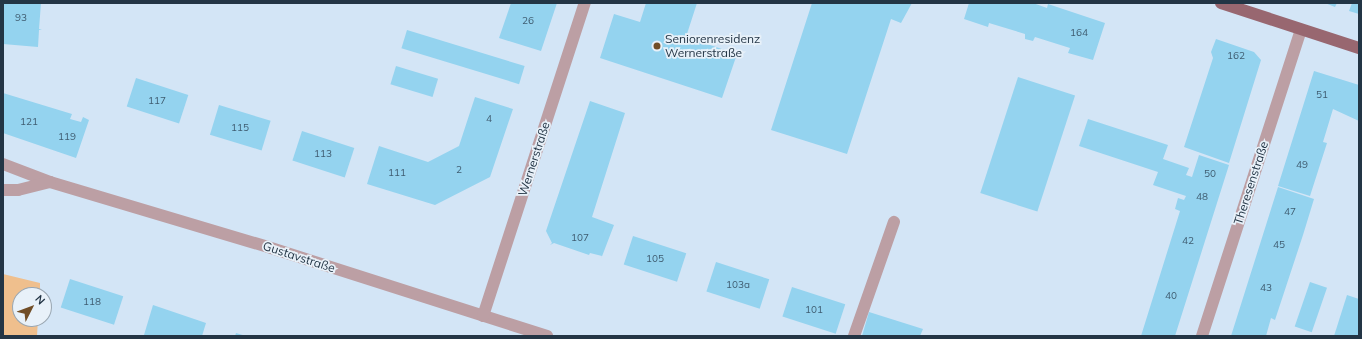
<!DOCTYPE html>
<meta charset="utf-8">
<style>
body{margin:0}
#map{position:relative;width:1362px;height:339px;overflow:hidden;background:#d3e5f6;font-family:Mulish,sans-serif}
div>[style]{position:absolute}
.green>*{inset:0;background:#efbf8d}
.building>*{inset:0;background:#94d3ef;transform-origin:0 0}
.minor>*{height:12px;margin:-6px;padding:0 6px;transform-origin:6px;border-radius:6px;background:#bc9fa4}
.major>*{height:12px;margin:-6px;padding:0 6px;transform-origin:6px;border-radius:6px;background:#986770}
.dots>*{width:11px;height:11px;translate:-50% -50%;box-sizing:border-box;border:2px solid #e8f1f9;border-radius:50%}
span{translate:-50% -50%;white-space:nowrap;text-align:center;line-height:1.15;-webkit-text-stroke:3.5px #e8f1f9;paint-order:stroke}
.number-label{font-size:10px;color:#3f5c70}
.number-label span{-webkit-text-stroke-width:0}
.poi-label{font-size:12px;color:#233545}
.left{translate:0 -50%;text-align:left}
.street-label{font-size:12px;color:#233545}
.frame{position:absolute;inset:0;border:4px solid #233545;pointer-events:none}
.north{position:absolute;left:12px;top:287px;width:40px;height:40px;box-sizing:border-box;background:#e8f1f9;border:1px solid #99a6b1;border-radius:50%;rotate:48deg;font-size:11px;font-weight:700;line-height:16px;text-align:center;color:#233545}
.north::after{content:'';display:block;margin:auto;width:14px;height:18px;background:#714e27;clip-path:polygon(50% 0,100% 100%,50% 72%,0 100%)}
</style>
<div id="map">
<div class="green">
<div style="clip-path:polygon(3px 274px,40px 283px,40px 295px,20px 295px,20px 319px,38px 319px,37px 336px,3px 336px)"></div>
</div>
<div class="building">
<div style="clip-path:polygon(3px 3px,41px 3px,39px 29px,42px 30px,39px 30px,38px 47px,3px 44px)"></div>
<div style="clip-path:polygon(511px 3px,557px 3px,541px 51px,499px 38px)"></div>
<div style="clip-path:polygon(646px 3px,697px 3px,686px 37px,737px 54px,722px 98px,600px 58px,614px 14px,640px 22px)"></div>
<div style="clip-path:polygon(812px 3px,912px 3px,901px 23px,891px 19px,847px 154px,771px 130px)"></div>
<div style="clip-path:polygon(969px 3px,1033px 3px,1047px 8px,1048px 4px,1105px 23px,1093px 60px,1068px 53px,1070px 48px,1035px 37px,1033px 41px,1025px 39px,1025px 34px,989px 23px,988px 27px,964px 19px)"></div>
<div style="clip-path:polygon(1325px 3px,1337px 3px,1335px 7px)"></div>
<div style="clip-path:polygon(1352px 3px,1359px 3px,1359px 14px,1349px 11px)"></div>
<div style="left:407px;top:30px;width:123px;height:19px;rotate:17deg"></div>
<div style="clip-path:polygon(1216px 39px,1254px 52px,1261px 60px,1229px 163px,1184px 147px,1213px 58px,1211px 52px)"></div>
<div style="left:396px;top:66px;width:44px;height:19px;rotate:17deg"></div>
<div style="clip-path:polygon(1314px 71px,1359px 85px,1359px 121px,1333px 109px,1323px 142px,1327px 143px,1310px 196px,1278px 186px)"></div>
<div style="left:1018px;top:77px;width:60px;height:122px;rotate:18deg"></div>
<div style="left:136px;top:78px;width:55px;height:30px;rotate:18deg"></div>
<div style="clip-path:polygon(3px 93px,72px 114px,70px 119px,81px 122px,83px 117px,89px 120px,76px 158px,3px 133px)"></div>
<div style="clip-path:polygon(475px 97px,513px 109px,490px 177px,435px 205px,367px 184px,379px 146px,428px 162px,459px 146px)"></div>
<div style="clip-path:polygon(590px 101px,625px 113px,592px 217px,614px 225px,601px 259px,602px 256px,590px 253px,589px 255px,554px 243px,550px 245px,552px 243px,546px 231px)"></div>
<div style="left:219px;top:105px;width:54px;height:31px;rotate:17deg"></div>
<div style="clip-path:polygon(1088px 119px,1168px 145px,1163px 159px,1189px 168px,1186px 175px,1192px 177px,1199px 155px,1229px 165px,1175px 336px,1141px 336px,1180px 211px,1175px 209px,1178px 198px,1184px 200px,1186px 196px,1153px 185px,1158px 172px,1079px 146px)"></div>
<div style="left:302px;top:131px;width:55px;height:31px;rotate:18deg"></div>
<div style="clip-path:polygon(1278px 187px,1314px 199px,1303px 235px,1275px 320px,1271px 318px,1266px 336px,1231px 336px)"></div>
<div style="left:633px;top:236px;width:56px;height:30px;rotate:18deg"></div>
<div style="left:716px;top:262px;width:56px;height:31px;rotate:18deg"></div>
<div style="left:70px;top:279px;width:56px;height:30px;rotate:18deg"></div>
<div style="left:1310px;top:282px;width:18px;height:47px;rotate:19deg"></div>
<div style="left:792px;top:287px;width:56px;height:31px;rotate:18deg"></div>
<div style="clip-path:polygon(1347px 295px,1359px 299px,1359px 336px,1334px 336px)"></div>
<div style="clip-path:polygon(153px 305px,206px 323px,202px 336px,144px 335px)"></div>
<div style="clip-path:polygon(869px 312px,923px 329px,920px 336px,862px 336px)"></div>
<div style="clip-path:polygon(236px 333px,246px 336px,235px 336px)"></div>
</div>
<div class="minor">
<div style="left:3px;top:164px;width:50px;rotate:21deg"></div>
<div style="left:50px;top:182px;width:227px;rotate:16.6deg"></div>
<div style="left:268px;top:247px;width:293px;rotate:17.7deg"></div>
<div style="left:3px;top:190px;width:15px"></div>
<div style="left:18px;top:190px;width:33px;rotate:-14deg"></div>
<div style="left:483px;top:316px;width:329px;rotate:-72deg"></div>
<div style="left:854px;top:336px;width:121px;rotate:-70.7deg"></div>
<div style="left:1202px;top:336px;width:322px;rotate:-72.1deg"></div>
</div>
<div class="major">
<div style="left:1221px;top:3px;width:145px;rotate:18.1deg"></div>
</div>
<div class="dots">
<div style="left:657px;top:46px;background:#714e27"></div>
</div>
<div class="number-label">
<span style="left:21px;top:18px">93</span>
<span style="left:528px;top:21px">26</span>
<span style="left:1079px;top:33px">164</span>
<span style="left:1236px;top:56px">162</span>
<span style="left:1322px;top:95px">51</span>
<span style="left:157px;top:101px">117</span>
<span style="left:489px;top:119px">4</span>
<span style="left:29px;top:122px">121</span>
<span style="left:240px;top:128px">115</span>
<span style="left:67px;top:137px">119</span>
<span style="left:323px;top:154px">113</span>
<span style="left:1302px;top:165px">49</span>
<span style="left:459px;top:170px">2</span>
<span style="left:397px;top:173px">111</span>
<span style="left:1210px;top:174px">50</span>
<span style="left:1202px;top:197px">48</span>
<span style="left:1290px;top:212px">47</span>
<span style="left:580px;top:238px">107</span>
<span style="left:1188px;top:241px">42</span>
<span style="left:1279px;top:245px">45</span>
<span style="left:655px;top:259px">105</span>
<span style="left:738px;top:285px">103a</span>
<span style="left:1266px;top:288px">43</span>
<span style="left:1171px;top:296px">40</span>
<span style="left:92px;top:302px">118</span>
<span style="left:814px;top:310px">101</span>
</div>
<div class="poi-label">
<span class="left" style="left:665px;top:46px">Seniorenresidenz<br>Wernerstraße</span>
</div>
<div class="street-label">
<span style="left:534px;top:159px;rotate:-72deg">Wernerstraße</span>
<span style="left:1251px;top:183px;rotate:-72deg">Theresenstraße</span>
<span style="left:299px;top:257px;rotate:18deg">Gustavstraße</span>
</div>
<div class="frame"></div>
<div class="north">N</div>
</div>
